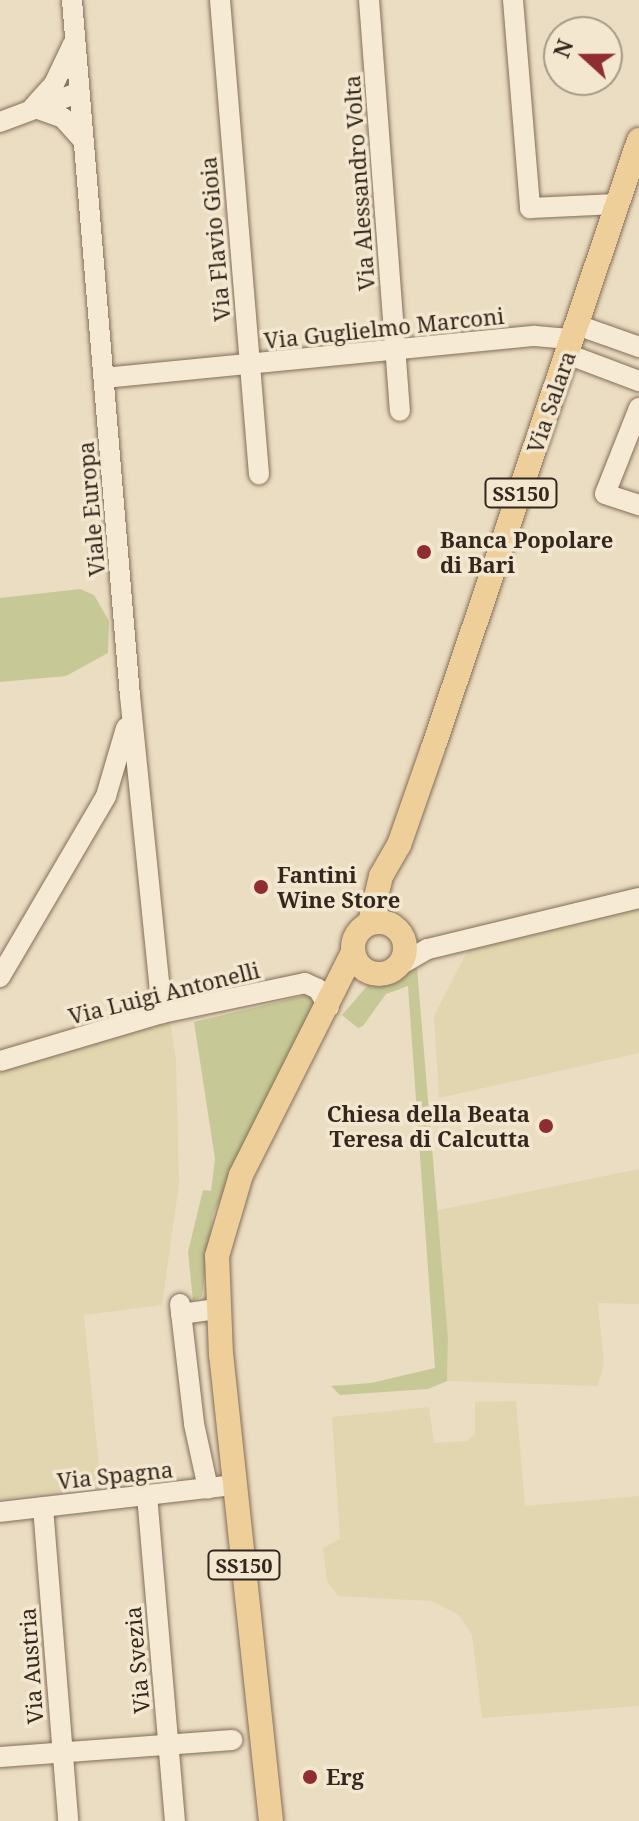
<!DOCTYPE html>
<style>
body{margin:0}
#map{position:relative;width:639px;height:1821px;overflow:hidden;background:#ebddc1;font-family:"Noto Serif",serif}
div>[style]{position:absolute}
.farmland>*{inset:0;background:#e1d6af}
.green>*{inset:0;background:#c6c996}
.roads{filter:drop-shadow(0 0 2px #846e5a) drop-shadow(0 0 2px #846e5a)}
.minor>*{height:20px;margin:-10px;padding:0 10px;transform-origin:10px;border-radius:10px;background:#f7ead4}
.major>*{height:24px;margin:-12px;padding:0 12px;transform-origin:12px;border-radius:12px;background:#eecf9a}
.major>.ring{margin:-12px;padding:0;box-sizing:content-box;background:none;border:24px solid #eecf9a;border-radius:50%}
.dots>*{width:22px;height:22px;translate:-50% -50%;box-sizing:border-box;border:4px solid #f3e7d0;border-radius:50%}
span{translate:-50% -50%;white-space:nowrap;text-align:center;line-height:1.15;-webkit-text-stroke:7px #f3e7d0;paint-order:stroke}
.shield-label span{padding:2px 6px;background:#f3e7d0;border:2px solid;border-radius:6px;-webkit-text-stroke-width:0}
.shield-label{font-size:20px;color:#34271d;font-weight:700}
.street-label{font-size:22px;color:#34271d}
.poi-label{font-size:22px;color:#34271d;font-weight:700}
.left{translate:0 -50%;text-align:left}
.right{translate:-100% -50%;text-align:right}
.north{position:absolute;left:543px;top:16px;width:80px;height:80px;box-sizing:border-box;background:#f3e7d0;border:2px solid #a79a88;border-radius:50%;rotate:291deg;font-size:22px;font-weight:700;line-height:32px;text-align:center;color:#34271d}
.north::after{content:'';display:block;margin:auto;width:28px;height:36px;background:#902d33;clip-path:polygon(50% 0,100% 100%,50% 72%,0 100%)}
</style>
<div id="map">
<div class="farmland">
<div style="clip-path:polygon(639px 908px,639px 1053px,439px 1098px,434px 1016px,469px 948px)"></div>
<div style="clip-path:polygon(170px 1019px,176px 1060px,179px 1184px,162px 1305px,84px 1315px,101px 1485px,0 1499px,0 1071px)"></div>
<div style="clip-path:polygon(639px 1169px,639px 1304px,598px 1303px,604px 1365px,597px 1386px,447px 1381px,448px 1338px,434px 1211px)"></div>
<div style="clip-path:polygon(516px 1401px,525px 1506px,639px 1496px,639px 1706px,482px 1718px,472px 1635px,459px 1615px,432px 1601px,338px 1596px,327px 1581px,323px 1548px,340px 1539px,332px 1417px,429px 1407px,434px 1443px,467px 1441px,475px 1434px,475px 1402px)"></div>
</div>
<div class="green">
<div style="clip-path:polygon(80px 589px,94px 595px,109px 621px,108px 653px,66px 676px,0 682px,0 598px)"></div>
<div style="clip-path:polygon(417px 968px,448px 1338px,447px 1381px,428px 1389px,340px 1395px,331px 1386px,371px 1383px,435px 1368px,408px 986px,386px 994px,363px 1026px,358px 1028px,342px 1015px,368px 985px)"></div>
<div style="clip-path:polygon(311px 994px,317px 998px,213px 1214px,202px 1296px,193px 1301px,188px 1252px,203px 1190px,211px 1191px,215px 1159px,194px 1022px)"></div>
</div>
<div class="roads">
<div class="minor">
<div style="left:72px;top:0;width:698px;rotate:85.24deg"></div>
<div style="left:130px;top:696px;width:319px;rotate:84.2deg"></div>
<div style="left:220px;top:0;width:476px;rotate:85.3deg"></div>
<div style="left:369px;top:0;width:412px;rotate:85.7deg"></div>
<div style="left:513px;top:0;width:209px;rotate:85.3deg"></div>
<div style="left:530px;top:208px;width:87px;rotate:-2.6deg"></div>
<div style="left:36px;top:104px;width:27px;rotate:-48deg"></div>
<div style="left:54px;top:84px;width:44px;rotate:-64.6deg"></div>
<div style="left:33px;top:107px;width:32px;rotate:20deg"></div>
<div style="left:63px;top:118px;width:31px;rotate:48deg"></div>
<div style="left:0;top:122px;width:85px;rotate:-20.6deg"></div>
<div style="left:577px;top:325px;width:66px;rotate:19.5deg"></div>
<div style="left:567px;top:354px;width:77px;rotate:20.6deg"></div>
<div style="left:104px;top:378px;width:433px;rotate:-5.6deg"></div>
<div style="left:535px;top:336px;width:37px;rotate:5deg"></div>
<div style="left:639px;top:408px;width:92px;rotate:111.6deg"></div>
<div style="left:605px;top:494px;width:36px;rotate:18deg"></div>
<div style="left:398px;top:966px;width:34px;rotate:-30deg"></div>
<div style="left:428px;top:949px;width:217px;rotate:-13.6deg"></div>
<div style="left:0;top:977px;width:210px;rotate:-59.6deg"></div>
<div style="left:106px;top:796px;width:71px;rotate:-73.6deg"></div>
<div style="left:0;top:1061px;width:169px;rotate:-16.5deg"></div>
<div style="left:162px;top:1013px;width:146px;rotate:-11.8deg"></div>
<div style="left:305px;top:983px;width:14px;rotate:25deg"></div>
<div style="left:318px;top:989px;width:21px;rotate:59deg"></div>
<div style="left:180px;top:1304px;width:121px;rotate:83.3deg"></div>
<div style="left:194px;top:1424px;width:66px;rotate:77.7deg"></div>
<div style="left:181px;top:1314px;width:36px;rotate:-8deg"></div>
<div style="left:147px;top:1495px;width:327px;rotate:85.1deg"></div>
<div style="left:43px;top:1507px;width:315px;rotate:85.4deg"></div>
<div style="left:0;top:1512px;width:237px;rotate:-6.6deg"></div>
<div style="left:0;top:1757px;width:233px;rotate:-4.2deg"></div>
</div>
<div class="major">
<div class="ring" style="left:353px;top:922px;width:28px;height:28px"></div>
<div style="left:370px;top:923px;width:48px;rotate:-76.8deg"></div>
<div style="left:381px;top:876px;width:36px;rotate:-60deg"></div>
<div style="left:399px;top:845px;width:103px;rotate:-70.7deg"></div>
<div style="left:433px;top:748px;width:642px;rotate:-71.28deg"></div>
<div style="left:271px;top:1821px;width:469px;rotate:-96.1deg"></div>
<div style="left:221px;top:1355px;width:99px;rotate:-92.3deg"></div>
<div style="left:217px;top:1256px;width:84px;rotate:-73.5deg"></div>
<div style="left:241px;top:1175px;width:250px;rotate:-63.3deg"></div>
</div>
</div>
<div class="dots">
<div style="left:424px;top:552px;background:#902d33"></div>
<div style="left:261px;top:887px;background:#902d33"></div>
<div style="left:546px;top:1126px;background:#902d33"></div>
<div style="left:310px;top:1777px;background:#902d33"></div>
</div>
<div class="shield-label">
<span style="left:521px;top:493px">SS150</span>
<span style="left:244px;top:1565px">SS150</span>
</div>
<div class="street-label">
<span style="left:359px;top:183px;rotate:-94deg">Via Alessandro Volta</span>
<span style="left:215px;top:239px;rotate:-95deg">Via Flavio Gioia</span>
<span style="left:384px;top:328px;rotate:-6deg">Via Guglielmo Marconi</span>
<span style="left:551px;top:402px;rotate:-71deg">Via Salara</span>
<span style="left:91px;top:509px;rotate:-95deg">Viale Europa</span>
<span style="left:164px;top:993px;rotate:-14deg">Via Luigi Antonelli</span>
<span style="left:115px;top:1475px;rotate:-6deg">Via Spagna</span>
<span style="left:137px;top:1660px;rotate:-95deg">Via Svezia</span>
<span style="left:31px;top:1666px;rotate:-94deg">Via Austria</span>
</div>
<div class="poi-label">
<span class="left" style="left:440px;top:552px">Banca Popolare<br>di Bari</span>
<span class="left" style="left:277px;top:887px">Fantini<br>Wine Store</span>
<span class="right" style="left:530px;top:1126px">Chiesa della Beata<br>Teresa di Calcutta</span>
<span class="left" style="left:326px;top:1777px">Erg</span>
</div>
<div class="north">N</div>
</div>
